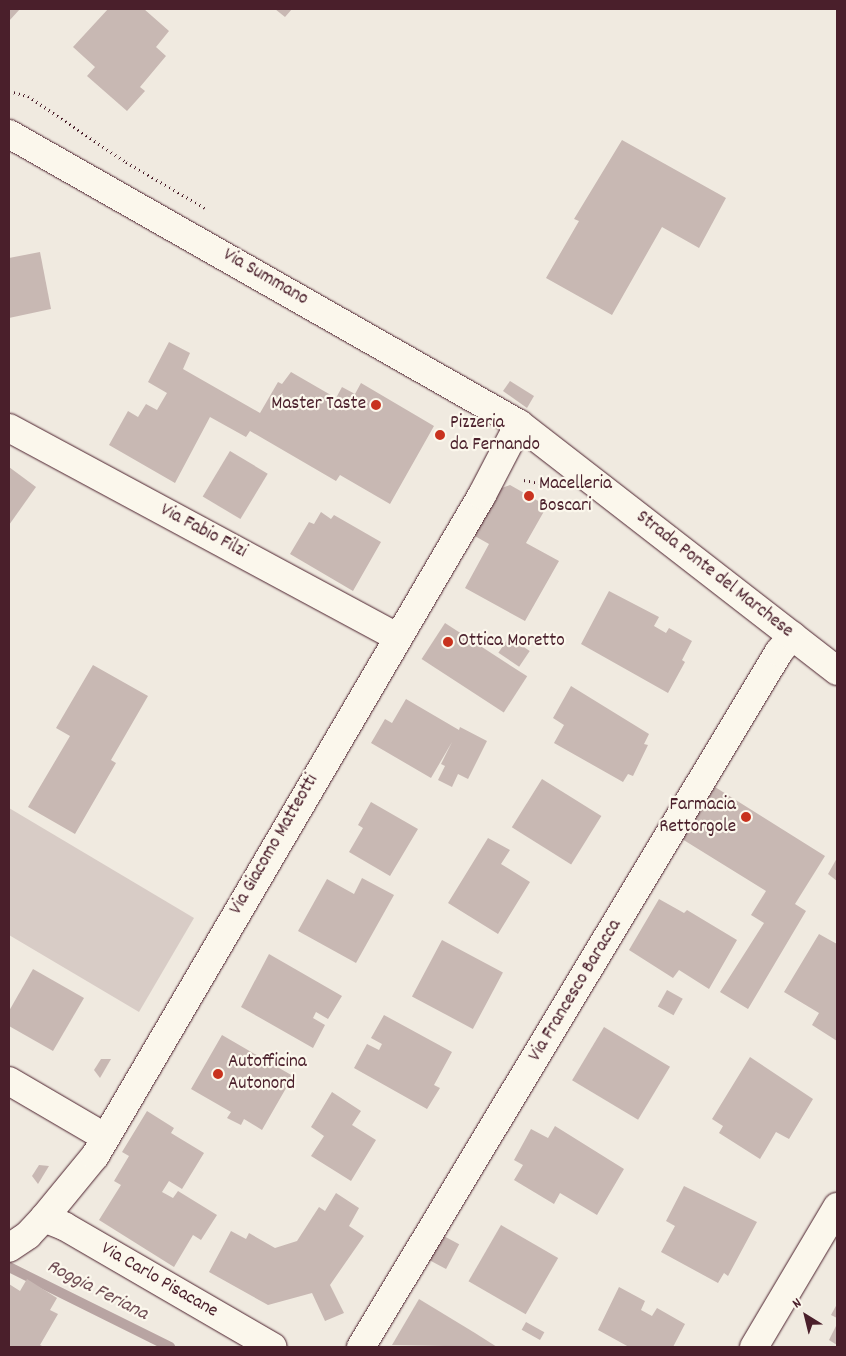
<!DOCTYPE html>
<style>
body{margin:0}
#map{position:relative;width:846px;height:1356px;overflow:hidden;background:#f0eae0;font-family:Dekko,sans-serif}
div>[style]{position:absolute}
.green>*{inset:0;background:#d8ccc6}
.stream>*{height:10px;margin:-5px;padding:0 5px;transform-origin:5px;border-radius:5px;background:#b8a4a2}
.building>*{inset:0;background:#c8b8b3;transform-origin:0 0}
.path>*{height:3px;margin-top:-1.5px;transform-origin:0;background:repeating-linear-gradient(90deg,#4a1f2b 0 1px,transparent 0 5px)}
.roads{filter:drop-shadow(0 0 1px #4a1f2b) drop-shadow(0 0 1px #4a1f2b)}
.minor>*{height:28px;margin:-14px;padding:0 14px;transform-origin:14px;border-radius:14px;background:#fbf7ec}
.major>*{height:28px;margin:-14px;padding:0 14px;transform-origin:14px;border-radius:14px;background:#fbf7ec}
.dots>*{width:14px;height:14px;translate:-50% -50%;box-sizing:border-box;border:2px solid #fbf7ec;border-radius:50%}
span{translate:-50% -50%;white-space:nowrap;text-align:center;line-height:1.15;-webkit-text-stroke:4.5px #fbf7ec;paint-order:stroke}
.street-label{font-size:19px;color:#4a1f2b}
.poi-label{font-size:19px;color:#4a1f2b}
.right{translate:-100% -50%;text-align:right}
.left{translate:0 -50%;text-align:left}
.water-label{font-size:20px;color:#704e55;font-style:italic}
.frame{position:absolute;inset:0;border:10px solid #4a1f2b;pointer-events:none}
.north{position:absolute;left:781px;top:1291px;width:50px;height:50px;-webkit-text-stroke:4px #fbf7ec;paint-order:stroke;rotate:324deg;font-size:14px;font-weight:700;line-height:20px;text-align:center;color:#4a1f2b}
.north::after{content:'';display:block;margin:auto;width:18px;height:22px;background:#4a1f2b;clip-path:polygon(50% 0,100% 100%,50% 72%,0 100%)}
</style>
<div id="map">
<div class="green">
<div style="clip-path:polygon(9px 808px,194px 918px,139px 1012px,9px 935px)"></div>
</div>
<div class="stream">
<div style="left:9px;top:1267px;width:180px;rotate:26.4deg"></div>
</div>
<div class="building">
<div style="clip-path:polygon(9px 9px,20px 9px,9px 21px)"></div>
<div style="clip-path:polygon(108px 9px,144px 9px,169px 31px,156px 47px,166px 56px,140px 87px,145px 91px,127px 111px,87px 76px,95px 67px,73px 47px)"></div>
<div style="clip-path:polygon(275px 9px,292px 9px,285px 17px)"></div>
<div style="clip-path:polygon(622px 140px,726px 198px,699px 248px,662px 227px,612px 315px,546px 278px,579px 221px,574px 219px)"></div>
<div style="clip-path:polygon(40px 252px,51px 309px,9px 318px,9px 258px)"></div>
<div style="clip-path:polygon(169px 342px,190px 353px,183px 369px,260px 413px,278px 382px,282px 384px,291px 372px,336px 398px,342px 387px,355px 394px,361px 383px,434px 426px,390px 504px,340px 475px,336px 481px,250px 431px,246px 437px,210px 417px,175px 483px,109px 445px,128px 411px,138px 417px,146px 404px,157px 410px,167px 393px,148px 382px)"></div>
<div style="clip-path:polygon(510px 381px,534px 396px,527px 408px,503px 391px)"></div>
<div style="left:230px;top:451px;width:44px;height:53px;rotate:31deg"></div>
<div style="clip-path:polygon(9px 467px,36px 487px,9px 525px)"></div>
<div style="clip-path:polygon(510px 485px,547px 506px,526px 543px,559px 561px,525px 621px,465px 588px,489px 544px,473px 535px,499px 489px)"></div>
<div style="clip-path:polygon(321px 512px,331px 519px,334px 515px,381px 542px,353px 591px,290px 554px,309px 522px,314px 524px)"></div>
<div style="clip-path:polygon(609px 591px,659px 617px,654px 626px,666px 633px,669px 628px,692px 641px,682px 660px,685px 662px,668px 693px,581px 644px)"></div>
<div style="left:445px;top:623px;width:98px;height:43px;rotate:33deg"></div>
<div style="left:509px;top:637px;width:25px;height:19px;rotate:34deg"></div>
<div style="clip-path:polygon(93px 665px,148px 696px,111px 760px,116px 763px,75px 834px,28px 807px,70px 736px,56px 728px)"></div>
<div style="clip-path:polygon(571px 686px,649px 734px,644px 744px,648px 745px,633px 776px,628px 774px,623px 782px,554px 743px,564px 725px,553px 718px)"></div>
<div style="clip-path:polygon(406px 699px,459px 730px,460px 727px,487px 741px,468px 779px,458px 774px,452px 787px,438px 780px,445px 766px,441px 764px,452px 742px,431px 778px,371px 743px,385px 719px,392px 723px)"></div>
<div style="left:542px;top:779px;width:70px;height:57px;rotate:32deg"></div>
<div style="clip-path:polygon(715px 787px,825px 856px,795px 904px,806px 911px,748px 1009px,720px 992px,764px 923px,751px 915px,766px 891px,682px 839px)"></div>
<div style="clip-path:polygon(371px 802px,418px 829px,390px 876px,349px 852px,363px 828px,358px 825px)"></div>
<div style="clip-path:polygon(488px 838px,510px 850px,501px 864px,530px 882px,498px 934px,448px 903px)"></div>
<div style="clip-path:polygon(837px 858px,837px 881px,828px 874px)"></div>
<div style="clip-path:polygon(362px 878px,394px 895px,356px 963px,298px 931px,327px 879px,354px 894px)"></div>
<div style="clip-path:polygon(659px 899px,684px 913px,687px 910px,737px 940px,709px 989px,679px 970px,673px 978px,629px 950px)"></div>
<div style="clip-path:polygon(819px 934px,837px 944px,837px 1041px,812px 1025px,819px 1013px,784px 992px)"></div>
<div style="left:442px;top:940px;width:69px;height:64px;rotate:28deg"></div>
<div style="clip-path:polygon(269px 954px,342px 996px,328px 1019px,316px 1012px,313px 1018px,325px 1025px,313px 1048px,241px 1007px)"></div>
<div style="clip-path:polygon(33px 969px,84px 998px,53px 1051px,9px 1026px,9px 1011px)"></div>
<div style="left:667px;top:990px;width:18px;height:19px;rotate:29deg"></div>
<div style="clip-path:polygon(384px 1015px,452px 1052px,434px 1085px,440px 1088px,427px 1109px,354px 1068px,367px 1044px,379px 1050px,382px 1044px,371px 1038px)"></div>
<div style="left:604px;top:1027px;width:77px;height:62px;rotate:31deg"></div>
<div style="clip-path:polygon(222px 1035px,293px 1076px,262px 1130px,244px 1119px,241px 1125px,227px 1118px,231px 1112px,191px 1089px)"></div>
<div style="clip-path:polygon(750px 1057px,813px 1099px,789px 1139px,776px 1132px,760px 1159px,719px 1133px,723px 1126px,712px 1119px)"></div>
<div style="clip-path:polygon(101px 1059px,111px 1059px,100px 1078px,94px 1070px)"></div>
<div style="clip-path:polygon(332px 1092px,361px 1111px,352px 1125px,376px 1140px,351px 1181px,311px 1156px,324px 1136px,311px 1127px)"></div>
<div style="clip-path:polygon(147px 1111px,174px 1128px,171px 1133px,204px 1153px,182px 1189px,169px 1181px,162px 1192px,173px 1198px,178px 1191px,217px 1215px,201px 1240px,193px 1235px,174px 1267px,99px 1220px,121px 1185px,114px 1181px,129px 1156px,122px 1152px)"></div>
<div style="clip-path:polygon(555px 1126px,624px 1169px,597px 1215px,560px 1193px,554px 1204px,514px 1180px,523px 1165px,514px 1160px,531px 1129px,548px 1138px)"></div>
<div style="clip-path:polygon(39px 1165px,49px 1166px,38px 1184px,32px 1176px)"></div>
<div style="clip-path:polygon(684px 1186px,757px 1222px,728px 1276px,724px 1273px,718px 1283px,661px 1252px,675px 1226px,666px 1221px)"></div>
<div style="clip-path:polygon(336px 1193px,359px 1208px,349px 1226px,364px 1236px,330px 1285px,344px 1313px,325px 1321px,312px 1293px,268px 1305px,209px 1272px,231px 1231px,246px 1239px,249px 1233px,275px 1248px,297px 1241px,319px 1207px,325px 1211px)"></div>
<div style="left:501px;top:1225px;width:66px;height:65px;rotate:30deg"></div>
<div style="left:438px;top:1233px;width:24px;height:28px;rotate:28deg"></div>
<div style="clip-path:polygon(27px 1279px,57px 1298px,50px 1310px,58px 1314px,40px 1345px,44px 1347px,9px 1347px,9px 1284px,20px 1291px)"></div>
<div style="clip-path:polygon(619px 1287px,645px 1301px,641px 1310px,652px 1316px,657px 1308px,685px 1324px,673px 1347px,629px 1347px,598px 1330px)"></div>
<div style="clip-path:polygon(419px 1299px,475px 1333px,497px 1347px,392px 1345px)"></div>
<div style="clip-path:polygon(837px 1304px,837px 1318px,831px 1315px)"></div>
<div style="left:526px;top:1322px;width:21px;height:9px;rotate:29deg"></div>
<div style="clip-path:polygon(837px 1324px,837px 1345px,829px 1340px)"></div>
</div>
<div class="path">
<div style="left:9px;top:91px;width:20px;rotate:15deg"></div>
<div style="left:28px;top:96px;width:118px;rotate:34deg"></div>
<div style="left:126px;top:162px;width:91px;rotate:30.2deg"></div>
<div style="left:524px;top:480px;width:24px;rotate:12deg"></div>
</div>
<div class="roads">
<div class="minor">
<div style="left:9px;top:428px;width:441px;rotate:28.3deg"></div>
<div style="left:9px;top:1081px;width:111px;rotate:30.3deg"></div>
<div style="left:44px;top:1218px;width:22px;rotate:22deg"></div>
<div style="left:64px;top:1226px;width:241px;rotate:30.1deg"></div>
<div style="left:9px;top:1248px;width:23px;rotate:-34deg"></div>
<div style="left:28px;top:1235px;width:23px;rotate:-47deg"></div>
<div style="left:44px;top:1218px;width:80px;rotate:-50.6deg"></div>
<div style="left:95px;top:1156px;width:766px;rotate:-59.65deg"></div>
<div style="left:482px;top:495px;width:80px;rotate:-62.5deg"></div>
<div style="left:361px;top:1347px;width:811px;rotate:-58.98deg"></div>
<div style="left:779px;top:652px;width:21px;rotate:-51deg"></div>
<div style="left:754px;top:1347px;width:163px;rotate:-59.3deg"></div>
</div>
<div class="major">
<div style="left:9px;top:134px;width:587px;rotate:29.62deg"></div>
<div style="left:519px;top:424px;width:403px;rotate:37.8deg"></div>
</div>
</div>
<div class="dots">
<div style="left:376px;top:405px;background:#c8321e"></div>
<div style="left:440px;top:435px;background:#c8321e"></div>
<div style="left:529px;top:496px;background:#c8321e"></div>
<div style="left:448px;top:642px;background:#c8321e"></div>
<div style="left:746px;top:817px;background:#c8321e"></div>
<div style="left:218px;top:1074px;background:#c8321e"></div>
</div>
<div class="street-label">
<span style="left:265px;top:278px;rotate:30deg">Via Summano</span>
<span style="left:203px;top:532px;rotate:28deg">Via Fabio Filzi</span>
<span style="left:714px;top:575px;rotate:38deg">Strada Ponte del Marchese</span>
<span style="left:275px;top:845px;rotate:-60deg">Via Giacomo Matteotti</span>
<span style="left:576px;top:991px;rotate:-59deg">Via Francesco Baracca</span>
<span style="left:159px;top:1281px;rotate:30deg">Via Carlo Pisacane</span>
</div>
<div class="poi-label">
<span class="right" style="left:366px;top:405px">Master Taste</span>
<span class="left" style="left:450px;top:435px">Pizzeria<br>da Fernando</span>
<span class="left" style="left:539px;top:496px">Macelleria<br>Boscari</span>
<span class="left" style="left:458px;top:642px">Ottica Moretto</span>
<span class="right" style="left:736px;top:817px">Farmacia<br>Rettorgole</span>
<span class="left" style="left:228px;top:1074px">Autofficina<br>Autonord</span>
</div>
<div class="water-label">
<span style="left:97px;top:1291px;rotate:27deg">Roggia Feriana</span>
</div>
<div class="frame"></div>
<div class="north">N</div>
</div>
